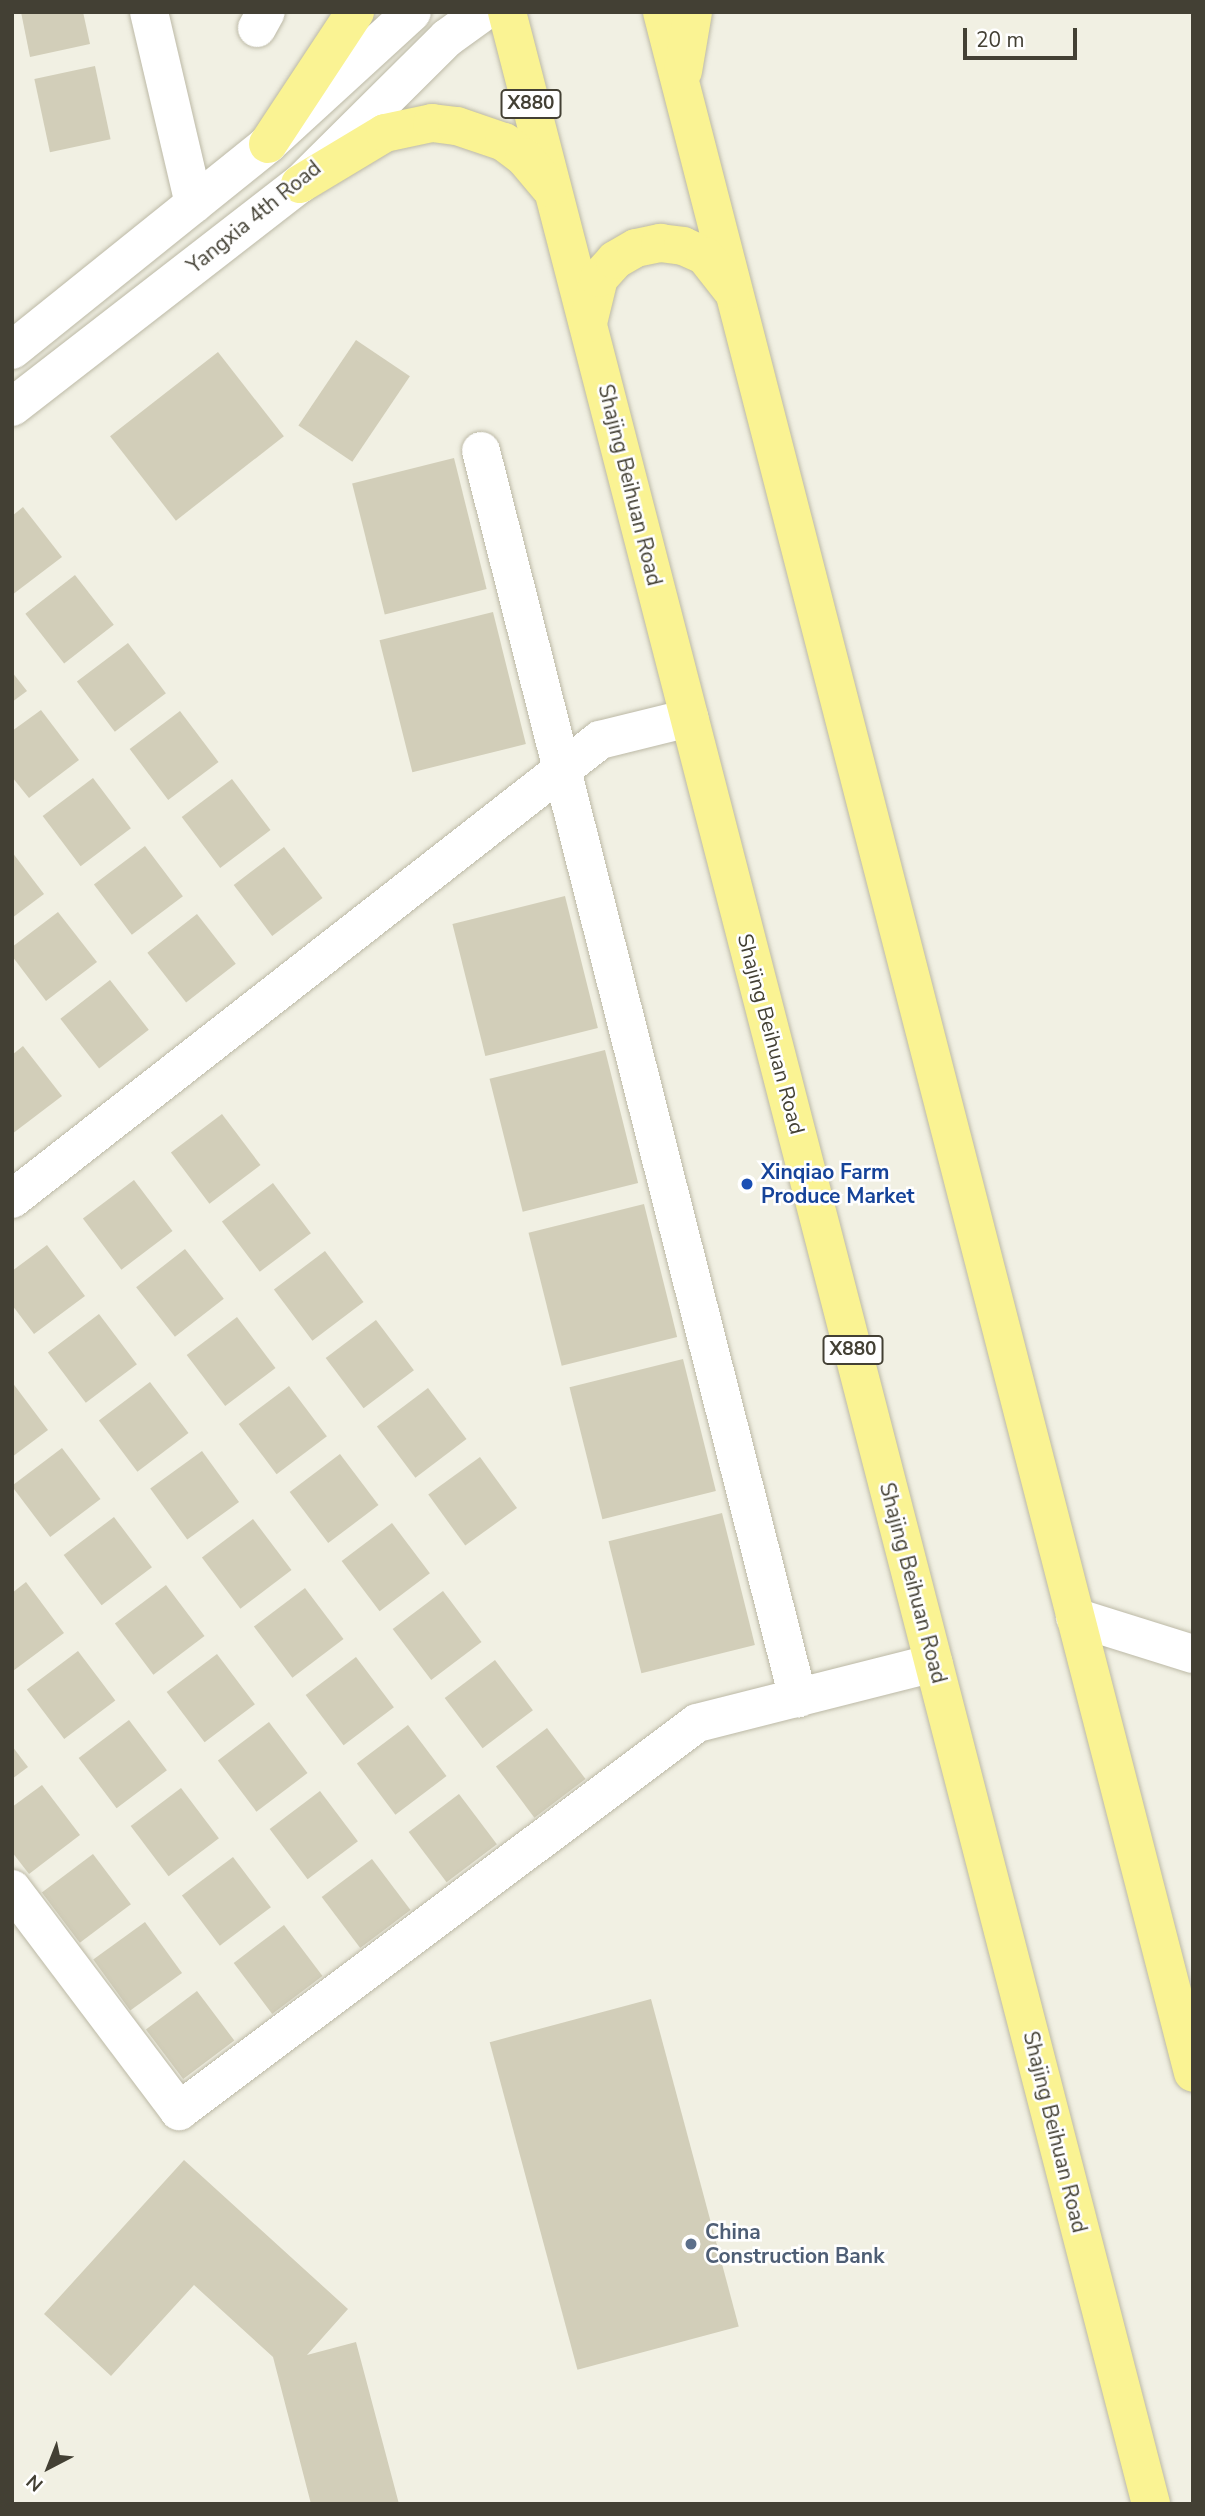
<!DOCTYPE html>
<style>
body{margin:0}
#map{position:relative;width:1205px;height:2516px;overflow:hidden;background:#f1f0e3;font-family:"Nunito Sans",sans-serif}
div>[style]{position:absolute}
.building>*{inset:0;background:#d2ceb9;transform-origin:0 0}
.roads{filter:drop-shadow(0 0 2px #bcb9a6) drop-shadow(0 0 2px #bcb9a6)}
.minor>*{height:38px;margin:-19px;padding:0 19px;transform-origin:19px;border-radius:19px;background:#fff}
.major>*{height:38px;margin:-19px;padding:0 19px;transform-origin:19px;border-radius:19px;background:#faf393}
.dots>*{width:19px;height:19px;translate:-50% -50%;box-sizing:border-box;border:4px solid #fff;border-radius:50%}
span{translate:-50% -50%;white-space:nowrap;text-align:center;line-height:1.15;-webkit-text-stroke:5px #fff;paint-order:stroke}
.shield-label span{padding:2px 5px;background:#fff;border:2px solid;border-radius:5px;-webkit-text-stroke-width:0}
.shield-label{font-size:19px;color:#434034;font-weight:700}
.street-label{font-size:21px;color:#434034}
.transit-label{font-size:21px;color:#164399;font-weight:700}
.left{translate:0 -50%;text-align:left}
.service-label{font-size:21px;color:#4e5e75;font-weight:700}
.frame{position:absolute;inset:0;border:14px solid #434034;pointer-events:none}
.north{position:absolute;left:14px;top:2432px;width:70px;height:70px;-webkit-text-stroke:5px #fff;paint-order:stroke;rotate:222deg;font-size:19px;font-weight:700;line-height:28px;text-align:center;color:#434034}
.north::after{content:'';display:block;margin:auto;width:24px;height:32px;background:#434034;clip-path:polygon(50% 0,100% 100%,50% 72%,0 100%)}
.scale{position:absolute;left:963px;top:28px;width:114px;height:32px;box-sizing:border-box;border:4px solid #434034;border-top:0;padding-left:9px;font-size:21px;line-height:24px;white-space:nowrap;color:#434034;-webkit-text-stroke:5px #fff;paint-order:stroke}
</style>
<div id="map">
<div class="building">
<div style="clip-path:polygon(21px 12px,83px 12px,90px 44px,30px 57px)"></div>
<div style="left:95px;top:66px;width:75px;height:62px;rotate:78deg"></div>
<div style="left:356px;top:340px;width:65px;height:103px;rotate:34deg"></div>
<div style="left:218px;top:352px;width:107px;height:137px;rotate:52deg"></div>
<div style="left:454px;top:458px;width:135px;height:105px;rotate:76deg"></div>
<div style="clip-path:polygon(23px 507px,62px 557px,12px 595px,12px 516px)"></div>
<div style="left:75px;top:575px;width:63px;height:63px;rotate:52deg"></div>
<div style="left:493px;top:612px;width:136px;height:117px;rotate:76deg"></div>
<div style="left:128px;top:643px;width:63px;height:64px;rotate:53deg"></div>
<div style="clip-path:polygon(12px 672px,27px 691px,12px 702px)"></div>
<div style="clip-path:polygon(41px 710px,79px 760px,29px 798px,12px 777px,12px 731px)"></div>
<div style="left:180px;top:711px;width:64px;height:63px;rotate:53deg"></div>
<div style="left:93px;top:778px;width:63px;height:63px;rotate:53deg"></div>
<div style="left:232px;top:779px;width:64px;height:63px;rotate:53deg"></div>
<div style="left:145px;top:846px;width:63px;height:64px;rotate:53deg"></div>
<div style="left:284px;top:847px;width:64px;height:63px;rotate:53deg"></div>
<div style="clip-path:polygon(12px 852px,44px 894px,12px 918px)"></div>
<div style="left:565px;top:896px;width:136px;height:116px;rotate:76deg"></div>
<div style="clip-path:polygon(58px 912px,97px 962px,46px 1001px,12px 956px,12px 947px)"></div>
<div style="left:197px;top:914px;width:63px;height:63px;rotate:52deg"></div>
<div style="left:110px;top:980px;width:63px;height:63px;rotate:52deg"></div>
<div style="clip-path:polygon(23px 1046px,62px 1096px,12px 1134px,12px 1055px)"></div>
<div style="left:605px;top:1050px;width:137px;height:119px;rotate:76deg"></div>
<div style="left:222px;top:1114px;width:64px;height:64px;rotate:53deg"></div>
<div style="left:134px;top:1180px;width:64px;height:64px;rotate:53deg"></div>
<div style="left:273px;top:1183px;width:63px;height:64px;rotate:53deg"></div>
<div style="left:644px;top:1204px;width:137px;height:119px;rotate:76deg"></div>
<div style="clip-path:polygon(47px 1245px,85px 1296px,34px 1334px,12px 1305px,12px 1271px)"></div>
<div style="left:185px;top:1249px;width:63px;height:62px;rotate:52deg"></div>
<div style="left:325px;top:1251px;width:64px;height:64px;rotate:53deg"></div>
<div style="left:99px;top:1314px;width:63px;height:64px;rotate:53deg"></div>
<div style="left:237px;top:1317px;width:64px;height:63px;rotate:53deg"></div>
<div style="left:376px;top:1320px;width:63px;height:63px;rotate:53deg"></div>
<div style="left:683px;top:1359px;width:136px;height:117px;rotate:76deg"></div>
<div style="clip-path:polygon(12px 1382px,48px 1430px,12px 1457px)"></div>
<div style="left:150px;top:1382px;width:64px;height:64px;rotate:53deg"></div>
<div style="left:289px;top:1386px;width:63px;height:63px;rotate:53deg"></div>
<div style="left:428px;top:1388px;width:64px;height:64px;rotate:53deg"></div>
<div style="left:62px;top:1448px;width:64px;height:63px;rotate:53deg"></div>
<div style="left:202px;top:1451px;width:63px;height:64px;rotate:54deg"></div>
<div style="left:340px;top:1454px;width:64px;height:63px;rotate:53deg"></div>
<div style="left:480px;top:1457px;width:63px;height:64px;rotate:54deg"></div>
<div style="left:722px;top:1513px;width:136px;height:117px;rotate:76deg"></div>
<div style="left:114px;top:1517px;width:63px;height:63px;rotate:53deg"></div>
<div style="left:253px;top:1519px;width:64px;height:64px;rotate:53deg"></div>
<div style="left:392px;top:1523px;width:63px;height:63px;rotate:53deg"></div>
<div style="clip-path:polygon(26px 1582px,64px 1633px,13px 1671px,12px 1593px)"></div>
<div style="left:166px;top:1585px;width:64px;height:64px;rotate:53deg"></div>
<div style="left:305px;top:1588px;width:64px;height:64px;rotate:53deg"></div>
<div style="left:443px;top:1591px;width:64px;height:63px;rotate:53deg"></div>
<div style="left:78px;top:1651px;width:62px;height:64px;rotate:53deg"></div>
<div style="left:217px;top:1654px;width:63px;height:63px;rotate:53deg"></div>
<div style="left:356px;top:1657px;width:63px;height:63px;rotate:53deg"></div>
<div style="left:495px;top:1660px;width:63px;height:63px;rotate:53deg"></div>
<div style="left:129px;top:1720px;width:63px;height:63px;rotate:53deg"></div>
<div style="left:269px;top:1722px;width:64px;height:64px;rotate:53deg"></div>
<div style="left:408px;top:1725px;width:64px;height:64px;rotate:53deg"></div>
<div style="left:547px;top:1728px;width:64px;height:64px;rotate:53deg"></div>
<div style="clip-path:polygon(12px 1746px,28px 1767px,12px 1779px)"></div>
<div style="clip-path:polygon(42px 1785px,80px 1835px,29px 1874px,12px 1852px,12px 1807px)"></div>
<div style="left:181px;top:1788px;width:63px;height:63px;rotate:53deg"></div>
<div style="left:320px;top:1791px;width:63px;height:63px;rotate:53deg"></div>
<div style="left:459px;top:1794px;width:63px;height:63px;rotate:53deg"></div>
<div style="left:93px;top:1854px;width:63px;height:64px;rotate:53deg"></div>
<div style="left:233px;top:1857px;width:63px;height:64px;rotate:53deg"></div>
<div style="left:372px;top:1859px;width:64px;height:63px;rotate:53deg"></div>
<div style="left:145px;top:1922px;width:63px;height:64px;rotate:54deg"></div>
<div style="left:284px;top:1925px;width:64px;height:63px;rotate:53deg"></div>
<div style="left:197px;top:1991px;width:62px;height:64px;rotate:53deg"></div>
<div style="left:651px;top:1999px;width:339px;height:167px;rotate:75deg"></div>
<div style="clip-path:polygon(184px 2160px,348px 2309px,307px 2355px,356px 2342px,399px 2504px,311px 2504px,273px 2357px,194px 2285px,111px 2376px,44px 2314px)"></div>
</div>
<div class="roads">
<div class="minor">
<div style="left:149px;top:12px;width:197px;rotate:76.8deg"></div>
<div style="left:257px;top:28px;width:18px;rotate:-61deg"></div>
<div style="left:12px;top:350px;width:329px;rotate:-38.8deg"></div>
<div style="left:268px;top:144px;width:195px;rotate:-42.5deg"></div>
<div style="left:12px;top:407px;width:364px;rotate:-37.8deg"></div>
<div style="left:300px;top:184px;width:207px;rotate:-44.8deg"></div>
<div style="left:447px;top:38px;width:44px;rotate:-35.8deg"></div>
<div style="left:481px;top:451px;width:1287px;rotate:75.74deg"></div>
<div style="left:12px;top:1199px;width:746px;rotate:-37.98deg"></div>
<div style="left:600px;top:740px;width:92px;rotate:-13.9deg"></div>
<div style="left:1075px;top:1617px;width:124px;rotate:17.4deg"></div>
<div style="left:12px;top:1889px;width:278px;rotate:53deg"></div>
<div style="left:179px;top:2111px;width:647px;rotate:-36.83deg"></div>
<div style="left:697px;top:1723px;width:244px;rotate:-14.2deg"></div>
</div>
<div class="major">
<div style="left:507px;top:12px;width:2574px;rotate:75.51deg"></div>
<div style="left:662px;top:12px;width:2128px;rotate:75.55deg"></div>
<div style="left:683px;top:71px;width:60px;rotate:-80.4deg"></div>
<div style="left:268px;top:144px;width:158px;rotate:-56.6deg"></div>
<div style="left:300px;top:184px;width:99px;rotate:-31deg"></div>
<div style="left:385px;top:133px;width:48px;rotate:-12deg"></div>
<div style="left:432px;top:123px;width:25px;rotate:7deg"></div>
<div style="left:457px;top:126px;width:50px;rotate:18.8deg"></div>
<div style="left:504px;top:142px;width:25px;rotate:37deg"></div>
<div style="left:524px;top:157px;width:40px;rotate:50deg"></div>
<div style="left:588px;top:323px;width:46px;rotate:-76.3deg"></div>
<div style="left:599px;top:278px;width:24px;rotate:-48deg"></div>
<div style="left:615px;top:260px;width:24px;rotate:-30deg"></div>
<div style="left:636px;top:248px;width:25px;rotate:-12deg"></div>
<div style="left:660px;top:243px;width:23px;rotate:7deg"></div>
<div style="left:683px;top:246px;width:24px;rotate:24deg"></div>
<div style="left:705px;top:256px;width:42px;rotate:51.8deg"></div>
</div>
</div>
<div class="dots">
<div style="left:747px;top:1184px;background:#1a4fb4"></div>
<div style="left:691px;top:2244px;background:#5c6f8a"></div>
</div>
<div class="shield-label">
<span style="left:531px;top:104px">X880</span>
<span style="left:853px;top:1350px">X880</span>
</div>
<div class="street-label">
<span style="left:254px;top:217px;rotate:-39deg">Yangxia 4th Road</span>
<span style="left:630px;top:485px;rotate:76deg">Shajing Beihuan Road</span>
<span style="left:771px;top:1034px;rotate:75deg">Shajing Beihuan Road</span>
<span style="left:913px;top:1583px;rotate:75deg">Shajing Beihuan Road</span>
<span style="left:1055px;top:2132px;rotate:76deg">Shajing Beihuan Road</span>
</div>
<div class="transit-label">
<span class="left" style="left:761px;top:1184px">Xinqiao Farm<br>Produce Market</span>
</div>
<div class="service-label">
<span class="left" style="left:705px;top:2244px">China<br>Construction Bank</span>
</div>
<div class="frame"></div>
<div class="north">N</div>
<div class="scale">20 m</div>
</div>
